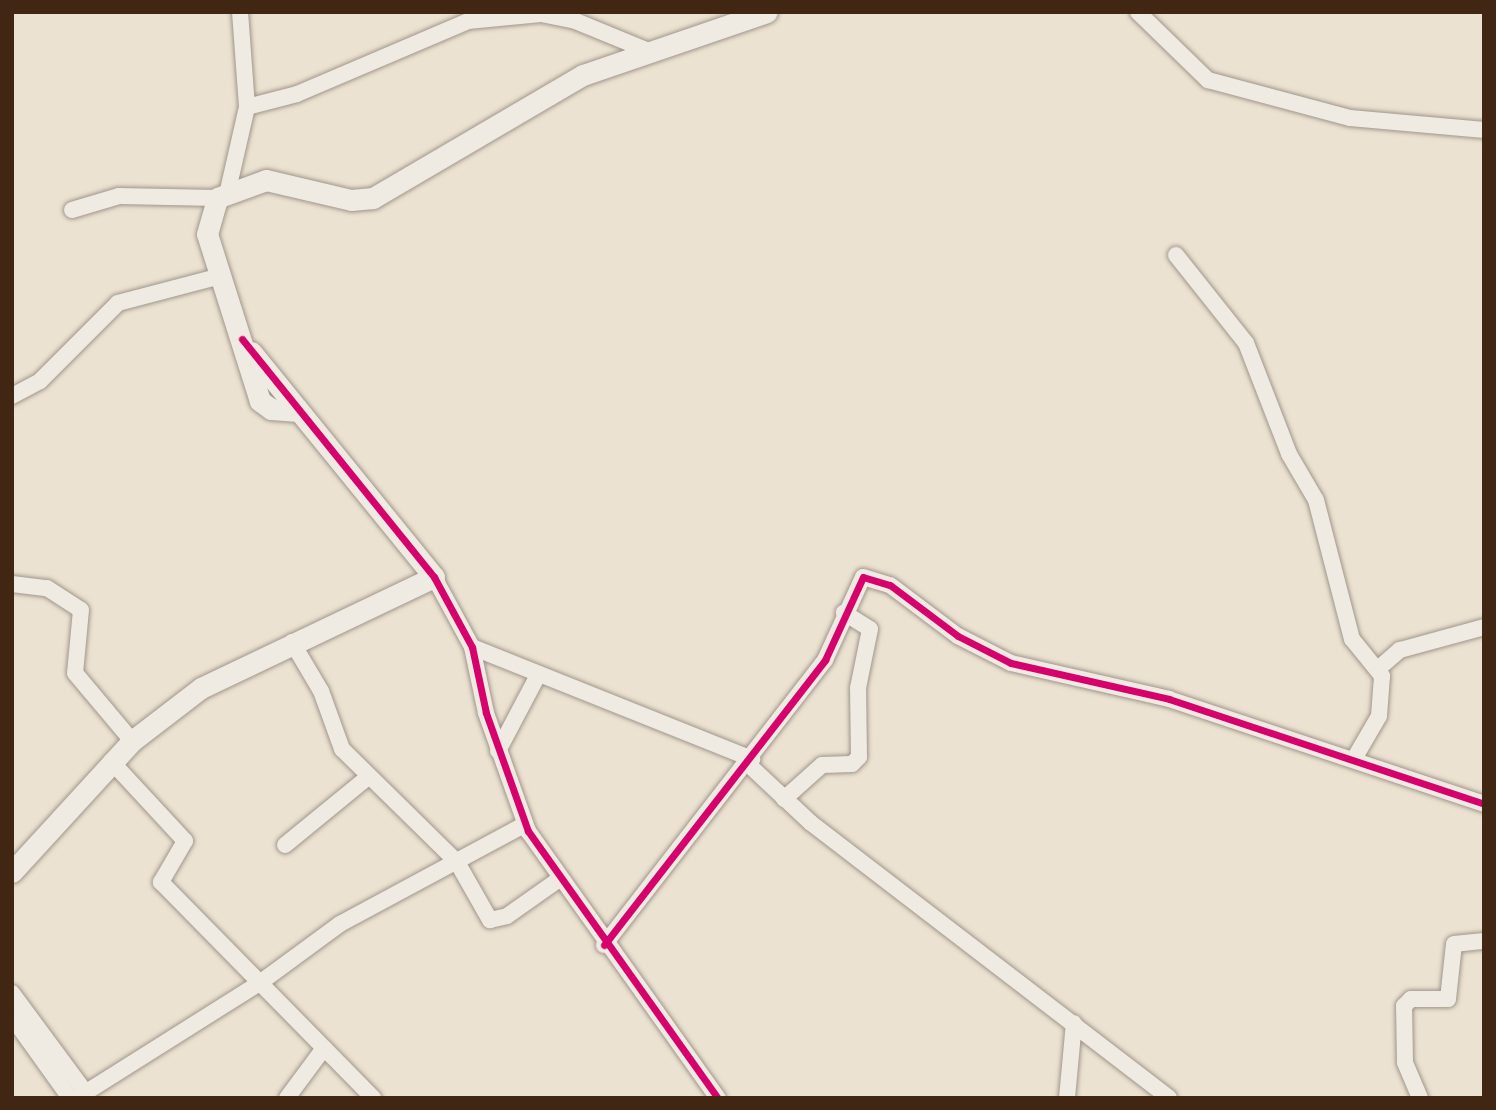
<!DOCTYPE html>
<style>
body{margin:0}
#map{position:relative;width:1496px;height:1110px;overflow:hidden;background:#ece2d2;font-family:Vollkorn,serif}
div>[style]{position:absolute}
.roads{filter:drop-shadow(0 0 2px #9f968a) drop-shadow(0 0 2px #9f968a)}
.street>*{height:16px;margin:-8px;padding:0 8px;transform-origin:8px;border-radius:8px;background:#efeae2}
.secondary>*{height:21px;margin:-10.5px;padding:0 10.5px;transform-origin:10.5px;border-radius:10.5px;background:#efeae2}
.cycleway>*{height:7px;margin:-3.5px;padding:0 3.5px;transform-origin:3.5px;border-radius:3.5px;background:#d6006c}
span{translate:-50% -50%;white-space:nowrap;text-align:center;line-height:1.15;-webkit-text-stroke:5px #faeedb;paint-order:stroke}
.frame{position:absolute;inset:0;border:14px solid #422614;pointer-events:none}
</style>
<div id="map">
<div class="roads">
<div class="street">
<div style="left:1138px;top:12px;width:98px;rotate:44.2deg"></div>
<div style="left:1208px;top:80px;width:147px;rotate:15deg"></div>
<div style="left:1350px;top:118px;width:135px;rotate:5.1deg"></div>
<div style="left:247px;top:107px;width:52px;rotate:-14.6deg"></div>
<div style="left:297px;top:94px;width:186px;rotate:-23.1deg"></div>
<div style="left:468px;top:21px;width:73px;rotate:-5.5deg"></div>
<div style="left:541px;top:14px;width:33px;rotate:11deg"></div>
<div style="left:573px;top:20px;width:84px;rotate:22.3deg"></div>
<div style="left:228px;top:190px;width:85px;rotate:-77.1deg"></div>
<div style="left:247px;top:107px;width:95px;rotate:-94.2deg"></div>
<div style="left:72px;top:210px;width:49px;rotate:-16.6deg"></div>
<div style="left:119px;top:196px;width:98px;rotate:1.2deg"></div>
<div style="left:1176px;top:255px;width:112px;rotate:51.5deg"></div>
<div style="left:1246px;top:343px;width:119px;rotate:68.8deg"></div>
<div style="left:1289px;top:454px;width:53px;rotate:59.6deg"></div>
<div style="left:1316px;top:500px;width:144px;rotate:75.5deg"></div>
<div style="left:1352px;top:639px;width:48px;rotate:51deg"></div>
<div style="left:1382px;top:676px;width:40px;rotate:94.3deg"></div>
<div style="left:1379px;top:716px;width:50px;rotate:120.2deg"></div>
<div style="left:12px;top:396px;width:32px;rotate:-28deg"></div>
<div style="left:40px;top:381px;width:110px;rotate:-45deg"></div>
<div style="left:118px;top:303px;width:106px;rotate:-14.7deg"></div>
<div style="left:434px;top:577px;width:80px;rotate:61.5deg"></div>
<div style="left:472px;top:647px;width:67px;rotate:78deg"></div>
<div style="left:486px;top:713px;width:125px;rotate:70.4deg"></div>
<div style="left:528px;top:831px;width:328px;rotate:54.6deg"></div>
<div style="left:12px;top:584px;width:35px;rotate:7deg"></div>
<div style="left:47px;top:588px;width:40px;rotate:32.9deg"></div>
<div style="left:81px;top:610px;width:63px;rotate:95.4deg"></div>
<div style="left:75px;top:673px;width:89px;rotate:50deg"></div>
<div style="left:292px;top:642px;width:57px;rotate:59.4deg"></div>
<div style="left:321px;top:691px;width:62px;rotate:70.1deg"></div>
<div style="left:342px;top:749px;width:161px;rotate:44.5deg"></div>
<div style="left:457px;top:862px;width:67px;rotate:60.4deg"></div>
<div style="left:490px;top:920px;width:17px;rotate:-13deg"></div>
<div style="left:507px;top:916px;width:62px;rotate:-35.2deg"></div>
<div style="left:472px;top:647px;width:302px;rotate:21.8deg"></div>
<div style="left:1379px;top:668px;width:28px;rotate:-41deg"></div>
<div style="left:1400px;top:650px;width:87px;rotate:-15.3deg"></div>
<div style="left:498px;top:751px;width:84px;rotate:-62.2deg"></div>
<div style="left:111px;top:761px;width:109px;rotate:47.2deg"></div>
<div style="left:185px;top:841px;width:48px;rotate:120.3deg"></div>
<div style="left:161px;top:882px;width:303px;rotate:45.5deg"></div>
<div style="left:749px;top:765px;width:85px;rotate:43.1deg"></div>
<div style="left:811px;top:823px;width:451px;rotate:37.5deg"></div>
<div style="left:784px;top:799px;width:51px;rotate:-41.8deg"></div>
<div style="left:822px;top:765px;width:30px;rotate:-2deg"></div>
<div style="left:852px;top:764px;width:10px;rotate:-45deg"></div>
<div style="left:859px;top:757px;width:69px;rotate:-90.8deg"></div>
<div style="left:858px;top:688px;width:60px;rotate:-78.5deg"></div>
<div style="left:870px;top:629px;width:31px;rotate:-148deg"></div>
<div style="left:285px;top:845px;width:106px;rotate:-39.3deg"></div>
<div style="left:604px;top:945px;width:361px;rotate:-52.2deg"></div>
<div style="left:825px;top:660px;width:91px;rotate:-65.4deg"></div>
<div style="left:863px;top:577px;width:28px;rotate:17deg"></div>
<div style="left:890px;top:585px;width:85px;rotate:36.9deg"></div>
<div style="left:958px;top:636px;width:59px;rotate:27deg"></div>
<div style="left:1011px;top:663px;width:162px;rotate:12.8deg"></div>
<div style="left:1169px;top:699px;width:332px;rotate:18.4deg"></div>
<div style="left:12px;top:993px;width:124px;rotate:53.5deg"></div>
<div style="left:12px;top:1017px;width:100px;rotate:54.4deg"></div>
<div style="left:77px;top:1098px;width:218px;rotate:-32.2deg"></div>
<div style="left:261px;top:982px;width:98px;rotate:-36.3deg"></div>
<div style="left:340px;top:924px;width:209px;rotate:-28.3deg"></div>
<div style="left:287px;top:1098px;width:62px;rotate:-53.5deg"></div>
<div style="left:1067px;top:1098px;width:75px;rotate:-84.7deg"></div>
<div style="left:1420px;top:1098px;width:39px;rotate:-113deg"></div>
<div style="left:1405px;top:1062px;width:56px;rotate:-91deg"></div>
<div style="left:1404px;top:1006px;width:10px;rotate:-45deg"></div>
<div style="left:1411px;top:999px;width:37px"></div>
<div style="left:1448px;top:999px;width:55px;rotate:-83.8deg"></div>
<div style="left:1454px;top:944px;width:30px;rotate:-6deg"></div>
</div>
<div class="secondary">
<div style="left:298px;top:411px;width:27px;rotate:-176deg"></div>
<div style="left:271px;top:409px;width:14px;rotate:-144deg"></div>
<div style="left:260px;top:401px;width:175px;rotate:-107.6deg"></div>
<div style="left:207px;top:234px;width:37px;rotate:-74deg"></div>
<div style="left:217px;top:198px;width:52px;rotate:-20.2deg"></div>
<div style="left:266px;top:180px;width:87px;rotate:13.2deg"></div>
<div style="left:351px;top:200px;width:22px;rotate:-5deg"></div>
<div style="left:373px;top:198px;width:243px;rotate:-30.4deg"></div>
<div style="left:583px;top:75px;width:194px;rotate:-18.9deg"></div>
<div style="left:12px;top:872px;width:178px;rotate:-47.5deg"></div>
<div style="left:132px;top:741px;width:87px;rotate:-37.5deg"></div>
<div style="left:201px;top:688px;width:258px;rotate:-25.5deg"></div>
<div style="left:434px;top:577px;width:290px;rotate:-129.1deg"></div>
</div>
</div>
<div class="cycleway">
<div style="left:242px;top:339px;width:306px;rotate:51.1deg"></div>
<div style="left:434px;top:577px;width:80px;rotate:61.5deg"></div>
<div style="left:472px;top:647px;width:67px;rotate:78deg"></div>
<div style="left:486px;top:713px;width:125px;rotate:70.4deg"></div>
<div style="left:528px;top:831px;width:328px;rotate:54.6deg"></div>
<div style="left:604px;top:945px;width:361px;rotate:-52.2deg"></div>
<div style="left:825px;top:660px;width:91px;rotate:-65.4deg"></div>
<div style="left:863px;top:577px;width:28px;rotate:17deg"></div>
<div style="left:890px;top:585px;width:85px;rotate:36.9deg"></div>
<div style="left:958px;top:636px;width:59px;rotate:27deg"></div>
<div style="left:1011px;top:663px;width:162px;rotate:12.8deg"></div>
<div style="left:1169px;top:699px;width:332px;rotate:18.4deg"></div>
</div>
<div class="frame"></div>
</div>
